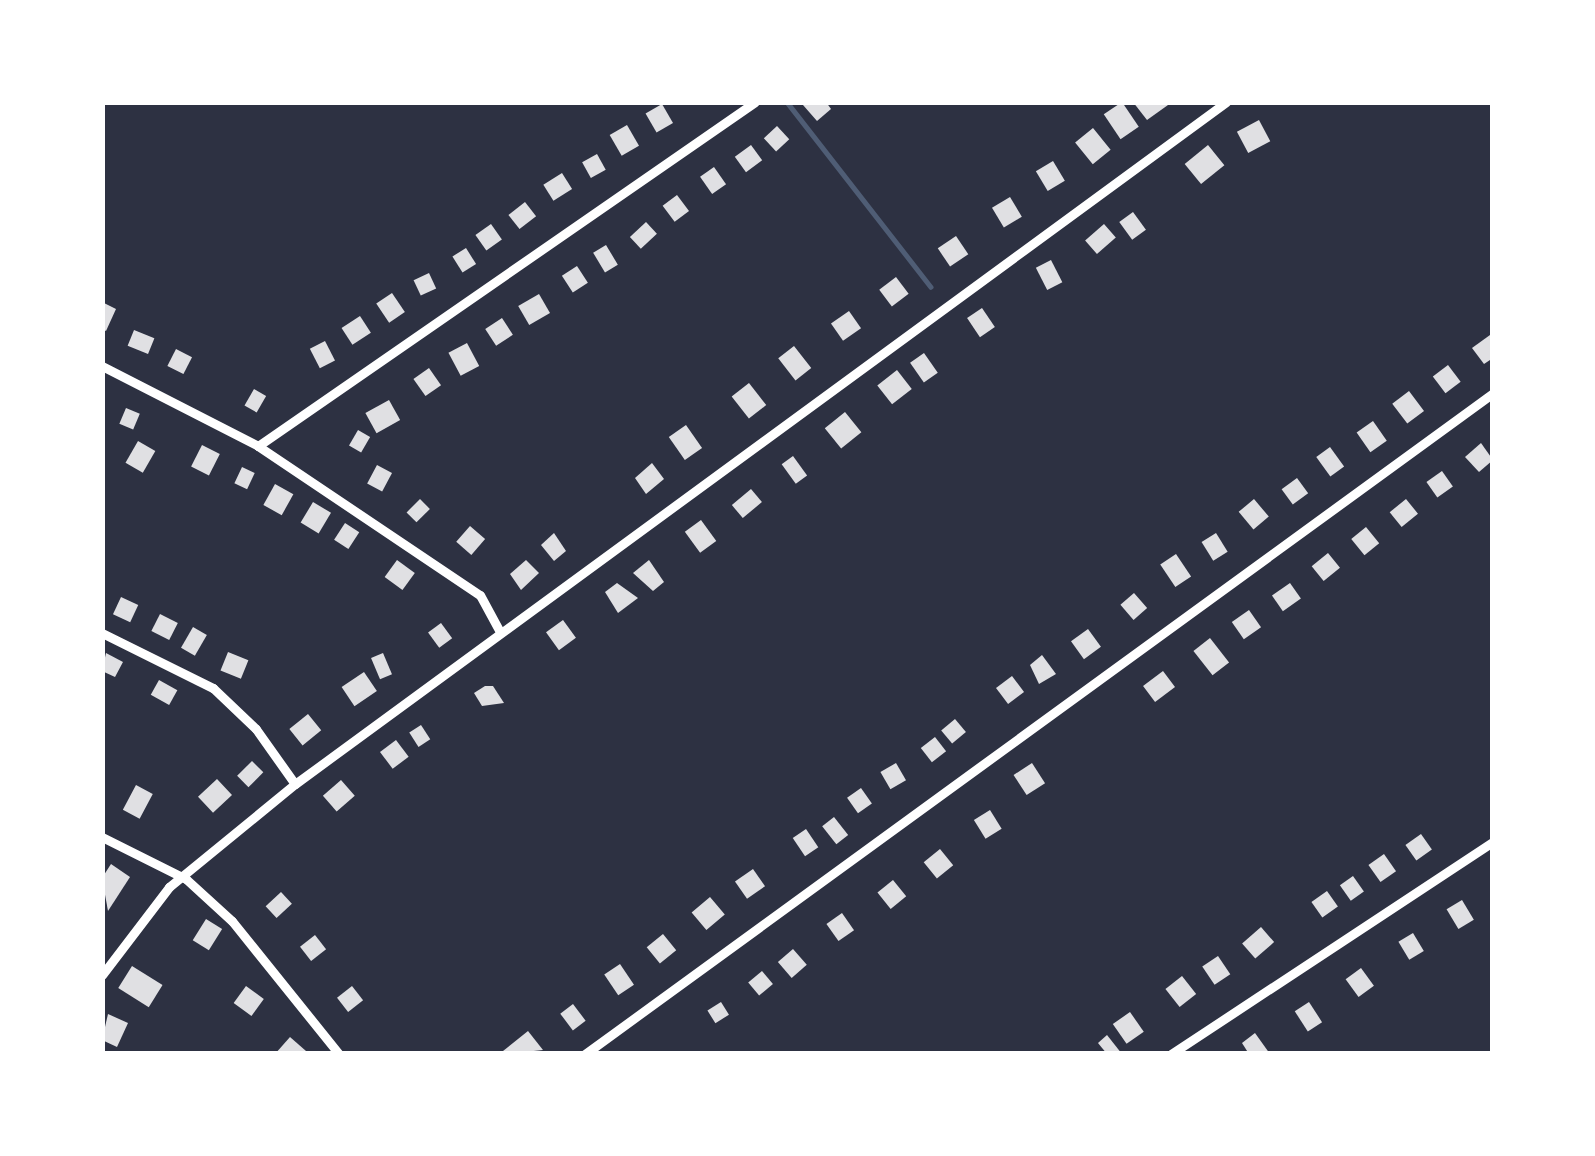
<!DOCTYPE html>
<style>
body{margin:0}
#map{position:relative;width:1595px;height:1156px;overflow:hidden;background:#2d3142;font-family:Commissioner,sans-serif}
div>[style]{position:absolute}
.stream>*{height:4.5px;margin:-2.25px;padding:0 2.25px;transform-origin:2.25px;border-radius:2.25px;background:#4f5d75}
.building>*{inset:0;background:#e0e0e3;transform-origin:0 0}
.minor>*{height:9px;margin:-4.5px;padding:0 4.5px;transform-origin:4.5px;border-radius:4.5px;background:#fff}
span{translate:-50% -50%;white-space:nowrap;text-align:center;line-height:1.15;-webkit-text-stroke:10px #fff;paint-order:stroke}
.frame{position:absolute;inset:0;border:105px solid #fff;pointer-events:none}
</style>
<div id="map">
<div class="stream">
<div style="left:787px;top:102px;width:234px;rotate:52.1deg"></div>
</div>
<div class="building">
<div style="clip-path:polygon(826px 102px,831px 109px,817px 121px,803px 105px)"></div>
<div style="left:1122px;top:102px;width:30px;height:22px;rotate:56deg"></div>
<div style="clip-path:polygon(1133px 102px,1166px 102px,1168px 105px,1147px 120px)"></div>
<div style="left:662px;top:104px;width:22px;height:19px;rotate:60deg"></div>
<div style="left:1259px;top:120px;width:24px;height:25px;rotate:62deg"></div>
<div style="left:627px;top:125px;width:24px;height:20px;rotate:60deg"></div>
<div style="left:777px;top:126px;width:18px;height:18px;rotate:47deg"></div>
<div style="left:1093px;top:128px;width:28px;height:23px;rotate:51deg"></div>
<div style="left:751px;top:145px;width:19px;height:20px;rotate:54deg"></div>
<div style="left:1208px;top:145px;width:26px;height:30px;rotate:51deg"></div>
<div style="left:597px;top:154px;width:18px;height:17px;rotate:61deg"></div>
<div style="left:1053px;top:161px;width:23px;height:20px;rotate:59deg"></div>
<div style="left:714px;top:167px;width:21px;height:17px;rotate:55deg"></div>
<div style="left:562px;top:173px;width:19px;height:22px;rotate:58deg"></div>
<div style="left:677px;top:195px;width:20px;height:18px;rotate:53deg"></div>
<div style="left:1010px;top:197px;width:23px;height:21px;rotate:59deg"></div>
<div style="left:525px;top:202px;width:18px;height:21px;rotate:52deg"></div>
<div style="left:1133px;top:212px;width:22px;height:17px;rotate:54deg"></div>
<div style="left:646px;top:222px;width:16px;height:22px;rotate:47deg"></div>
<div style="left:491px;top:224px;width:19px;height:19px;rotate:55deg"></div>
<div style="left:1104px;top:224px;width:18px;height:25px;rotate:49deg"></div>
<div style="left:956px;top:236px;width:22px;height:22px;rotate:56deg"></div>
<div style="left:606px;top:245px;width:23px;height:15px;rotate:59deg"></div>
<div style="left:466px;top:248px;width:19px;height:16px;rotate:58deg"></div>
<div style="left:1051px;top:260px;width:25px;height:17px;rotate:63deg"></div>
<div style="left:577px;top:266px;width:20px;height:18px;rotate:57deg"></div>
<div style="left:429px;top:273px;width:17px;height:17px;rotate:65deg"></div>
<div style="left:896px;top:277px;width:21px;height:21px;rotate:53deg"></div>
<div style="left:392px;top:293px;width:23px;height:19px;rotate:56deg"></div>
<div style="left:539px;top:294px;width:22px;height:24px;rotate:60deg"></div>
<div style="clip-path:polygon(102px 302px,116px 309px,106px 331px,102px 329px)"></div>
<div style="left:982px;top:308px;width:23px;height:18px;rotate:56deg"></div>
<div style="left:849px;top:311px;width:21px;height:22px;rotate:55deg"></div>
<div style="left:360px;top:316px;width:20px;height:22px;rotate:57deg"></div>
<div style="left:502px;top:318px;width:20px;height:20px;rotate:57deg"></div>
<div style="left:134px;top:330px;width:22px;height:17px;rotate:22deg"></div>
<div style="clip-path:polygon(1490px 335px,1493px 358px,1484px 364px,1472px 348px)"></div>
<div style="left:325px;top:341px;width:22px;height:17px;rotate:63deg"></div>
<div style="left:467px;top:343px;width:26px;height:21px;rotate:62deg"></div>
<div style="left:794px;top:346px;width:28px;height:20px;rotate:52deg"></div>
<div style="left:176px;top:349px;width:18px;height:19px;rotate:27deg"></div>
<div style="left:924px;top:353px;width:24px;height:17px;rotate:55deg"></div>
<div style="left:1448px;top:365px;width:21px;height:19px;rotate:53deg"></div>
<div style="left:429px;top:368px;width:21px;height:19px;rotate:55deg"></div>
<div style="left:897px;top:370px;width:24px;height:25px;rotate:52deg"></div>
<div style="left:749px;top:383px;width:28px;height:22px;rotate:52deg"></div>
<div style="left:254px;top:389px;width:14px;height:19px;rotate:30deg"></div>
<div style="left:1409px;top:391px;width:25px;height:21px;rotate:53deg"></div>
<div style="left:389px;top:400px;width:23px;height:27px;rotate:61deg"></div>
<div style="left:126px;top:408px;width:15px;height:17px;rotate:23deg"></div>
<div style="left:845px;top:412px;width:26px;height:26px;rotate:51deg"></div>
<div style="left:1373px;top:421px;width:24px;height:20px;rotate:55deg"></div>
<div style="left:686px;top:425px;width:28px;height:21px;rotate:55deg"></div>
<div style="left:358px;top:430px;width:14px;height:18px;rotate:30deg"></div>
<div style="left:138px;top:441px;width:20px;height:25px;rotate:30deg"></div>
<div style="clip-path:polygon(1481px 443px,1493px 460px,1479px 472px,1465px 457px)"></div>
<div style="left:202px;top:445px;width:20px;height:24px;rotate:27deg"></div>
<div style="left:1330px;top:447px;width:24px;height:17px;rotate:54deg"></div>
<div style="left:793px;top:456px;width:24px;height:14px;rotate:54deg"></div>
<div style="clip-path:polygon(652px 463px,664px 479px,646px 494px,635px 478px)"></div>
<div style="left:377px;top:465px;width:17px;height:21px;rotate:28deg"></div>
<div style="left:242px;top:467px;width:14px;height:18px;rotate:25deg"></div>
<div style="left:1442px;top:471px;width:19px;height:19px;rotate:55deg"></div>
<div style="left:1297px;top:478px;width:19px;height:19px;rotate:54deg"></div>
<div style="left:275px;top:484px;width:21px;height:24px;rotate:29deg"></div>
<div style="left:751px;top:489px;width:17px;height:25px;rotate:50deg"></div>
<div style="left:420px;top:499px;width:14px;height:19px;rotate:45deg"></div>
<div style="left:1254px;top:499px;width:23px;height:20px;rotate:50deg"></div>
<div style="left:1406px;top:499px;width:19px;height:21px;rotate:51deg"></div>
<div style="left:313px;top:502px;width:21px;height:24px;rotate:31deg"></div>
<div style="left:701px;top:520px;width:26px;height:20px;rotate:54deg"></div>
<div style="left:345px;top:523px;width:17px;height:20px;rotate:33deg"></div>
<div style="left:470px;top:526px;width:20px;height:21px;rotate:41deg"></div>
<div style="left:1366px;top:527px;width:21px;height:19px;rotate:51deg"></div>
<div style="clip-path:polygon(554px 533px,566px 551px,554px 561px,541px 545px)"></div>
<div style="left:1216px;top:533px;width:22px;height:17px;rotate:58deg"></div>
<div style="left:1328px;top:553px;width:19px;height:21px;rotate:51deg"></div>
<div style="left:1176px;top:554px;width:27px;height:19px;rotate:56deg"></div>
<div style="left:397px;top:560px;width:22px;height:21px;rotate:36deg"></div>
<div style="clip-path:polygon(526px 560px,539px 573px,521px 590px,510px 574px)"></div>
<div style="clip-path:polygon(649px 560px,664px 582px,653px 591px,633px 573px)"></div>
<div style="clip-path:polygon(617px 583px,638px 598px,618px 613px,605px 592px)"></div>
<div style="left:1290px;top:583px;width:19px;height:22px;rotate:55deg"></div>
<div style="left:1134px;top:593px;width:20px;height:18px;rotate:49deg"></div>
<div style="left:121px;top:597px;width:19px;height:19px;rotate:25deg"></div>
<div style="left:1249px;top:610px;width:21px;height:21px;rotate:55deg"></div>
<div style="left:160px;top:614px;width:20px;height:19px;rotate:27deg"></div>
<div style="left:563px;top:620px;width:22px;height:21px;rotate:54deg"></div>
<div style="left:441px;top:623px;width:19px;height:16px;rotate:54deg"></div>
<div style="left:193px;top:627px;width:16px;height:24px;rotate:30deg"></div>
<div style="left:1088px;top:629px;width:22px;height:21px;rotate:54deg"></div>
<div style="left:1210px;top:638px;width:31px;height:21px;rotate:52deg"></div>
<div style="left:228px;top:652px;width:22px;height:20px;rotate:22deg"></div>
<div style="clip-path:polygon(106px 653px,123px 662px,115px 677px,102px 671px)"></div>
<div style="left:383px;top:653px;width:23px;height:13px;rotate:67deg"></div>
<div style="clip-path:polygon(1042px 655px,1056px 674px,1039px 684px,1030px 665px)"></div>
<div style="left:1163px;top:671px;width:20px;height:25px;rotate:53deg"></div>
<div style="left:364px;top:672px;width:23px;height:27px;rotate:56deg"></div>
<div style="left:1012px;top:676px;width:20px;height:20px;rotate:53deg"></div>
<div style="left:159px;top:680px;width:21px;height:17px;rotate:29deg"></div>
<div style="clip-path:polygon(485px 686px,493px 686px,504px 703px,482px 706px,474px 693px)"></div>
<div style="left:308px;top:714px;width:21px;height:24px;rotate:51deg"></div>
<div style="left:955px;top:719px;width:17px;height:18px;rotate:50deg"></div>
<div style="left:421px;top:725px;width:17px;height:14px;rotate:57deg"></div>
<div style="left:935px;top:737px;width:18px;height:18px;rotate:52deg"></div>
<div style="left:396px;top:740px;width:21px;height:20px;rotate:53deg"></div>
<div style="left:252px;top:761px;width:16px;height:21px;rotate:45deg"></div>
<div style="left:896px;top:763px;width:20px;height:18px;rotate:60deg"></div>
<div style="left:1032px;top:763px;width:24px;height:22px;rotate:57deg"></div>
<div style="left:217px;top:779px;width:22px;height:26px;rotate:47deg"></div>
<div style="left:341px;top:780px;width:21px;height:24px;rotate:49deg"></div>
<div style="left:136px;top:785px;width:19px;height:28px;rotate:28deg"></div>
<div style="left:861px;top:788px;width:19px;height:17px;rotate:55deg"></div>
<div style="left:990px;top:810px;width:22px;height:19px;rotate:58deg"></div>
<div style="left:834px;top:817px;width:23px;height:15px;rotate:52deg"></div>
<div style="left:806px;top:829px;width:22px;height:16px;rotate:56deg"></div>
<div style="left:1421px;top:834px;width:19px;height:19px;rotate:55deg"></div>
<div style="left:940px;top:849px;width:21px;height:21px;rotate:51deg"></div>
<div style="left:1384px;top:854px;width:21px;height:19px;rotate:55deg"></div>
<div style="clip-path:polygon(111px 864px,130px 877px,108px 911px,102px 878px)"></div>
<div style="left:753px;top:869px;width:21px;height:22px;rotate:55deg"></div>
<div style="left:1353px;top:876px;width:19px;height:16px;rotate:55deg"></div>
<div style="left:893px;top:880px;width:21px;height:20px;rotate:51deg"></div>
<div style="left:1327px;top:891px;width:19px;height:19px;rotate:55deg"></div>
<div style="left:281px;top:892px;width:16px;height:21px;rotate:47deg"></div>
<div style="left:710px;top:897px;width:23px;height:24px;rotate:50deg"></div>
<div style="left:1462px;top:900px;width:23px;height:18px;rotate:59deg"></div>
<div style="left:842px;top:913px;width:21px;height:19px;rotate:55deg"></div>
<div style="left:206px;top:919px;width:19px;height:25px;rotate:32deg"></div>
<div style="left:1261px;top:927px;width:20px;height:25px;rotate:49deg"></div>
<div style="left:1413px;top:933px;width:21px;height:17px;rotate:59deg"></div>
<div style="left:663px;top:934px;width:21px;height:21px;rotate:51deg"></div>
<div style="left:315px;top:935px;width:18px;height:19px;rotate:52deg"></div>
<div style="left:793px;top:949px;width:21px;height:20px;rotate:49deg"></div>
<div style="left:1218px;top:956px;width:22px;height:19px;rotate:56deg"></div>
<div style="left:620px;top:964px;width:25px;height:19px;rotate:56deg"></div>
<div style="left:132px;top:966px;width:36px;height:26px;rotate:32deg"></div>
<div style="left:1361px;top:968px;width:22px;height:19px;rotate:54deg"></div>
<div style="left:762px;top:971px;width:17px;height:18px;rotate:50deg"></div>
<div style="left:1182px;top:976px;width:23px;height:21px;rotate:52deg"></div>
<div style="left:246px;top:986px;width:22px;height:21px;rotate:36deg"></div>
<div style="left:352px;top:986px;width:18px;height:19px;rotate:52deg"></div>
<div style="left:721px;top:1002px;width:15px;height:16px;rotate:58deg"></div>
<div style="left:1309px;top:1002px;width:24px;height:17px;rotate:57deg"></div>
<div style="left:573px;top:1004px;width:21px;height:16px;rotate:53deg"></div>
<div style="left:1130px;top:1012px;width:24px;height:21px;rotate:55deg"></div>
<div style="clip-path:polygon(108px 1014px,128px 1023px,117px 1047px,102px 1040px)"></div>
<div style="clip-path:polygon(528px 1031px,543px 1050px,506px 1054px,503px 1051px)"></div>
<div style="clip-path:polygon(1255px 1033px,1270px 1054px,1249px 1054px,1242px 1043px)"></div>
<div style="clip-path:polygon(1107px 1035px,1122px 1054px,1107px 1054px,1098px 1043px)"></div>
<div style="clip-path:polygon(290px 1037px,306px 1051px,275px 1054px)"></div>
</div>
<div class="minor">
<div style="left:102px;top:366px;width:175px;rotate:27.1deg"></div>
<div style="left:258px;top:446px;width:267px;rotate:33.9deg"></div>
<div style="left:480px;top:595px;width:42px;rotate:61.6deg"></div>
<div style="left:258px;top:446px;width:604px;rotate:-34.69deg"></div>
<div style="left:102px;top:633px;width:124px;rotate:26.4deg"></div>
<div style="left:213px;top:688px;width:59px;rotate:43.6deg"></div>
<div style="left:256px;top:729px;width:67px;rotate:54.7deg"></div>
<div style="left:102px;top:837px;width:94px;rotate:26.6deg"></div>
<div style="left:186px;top:879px;width:62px;rotate:42.4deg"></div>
<div style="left:232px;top:921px;width:171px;rotate:51.2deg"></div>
<div style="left:102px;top:975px;width:111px;rotate:-52.7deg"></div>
<div style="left:169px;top:887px;width:163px;rotate:-39.3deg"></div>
<div style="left:295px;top:784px;width:1154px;rotate:-36.22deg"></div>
<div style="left:585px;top:1054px;width:1123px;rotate:-36.05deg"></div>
<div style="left:1171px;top:1054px;width:386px;rotate:-33.4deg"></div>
</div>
<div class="frame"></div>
</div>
